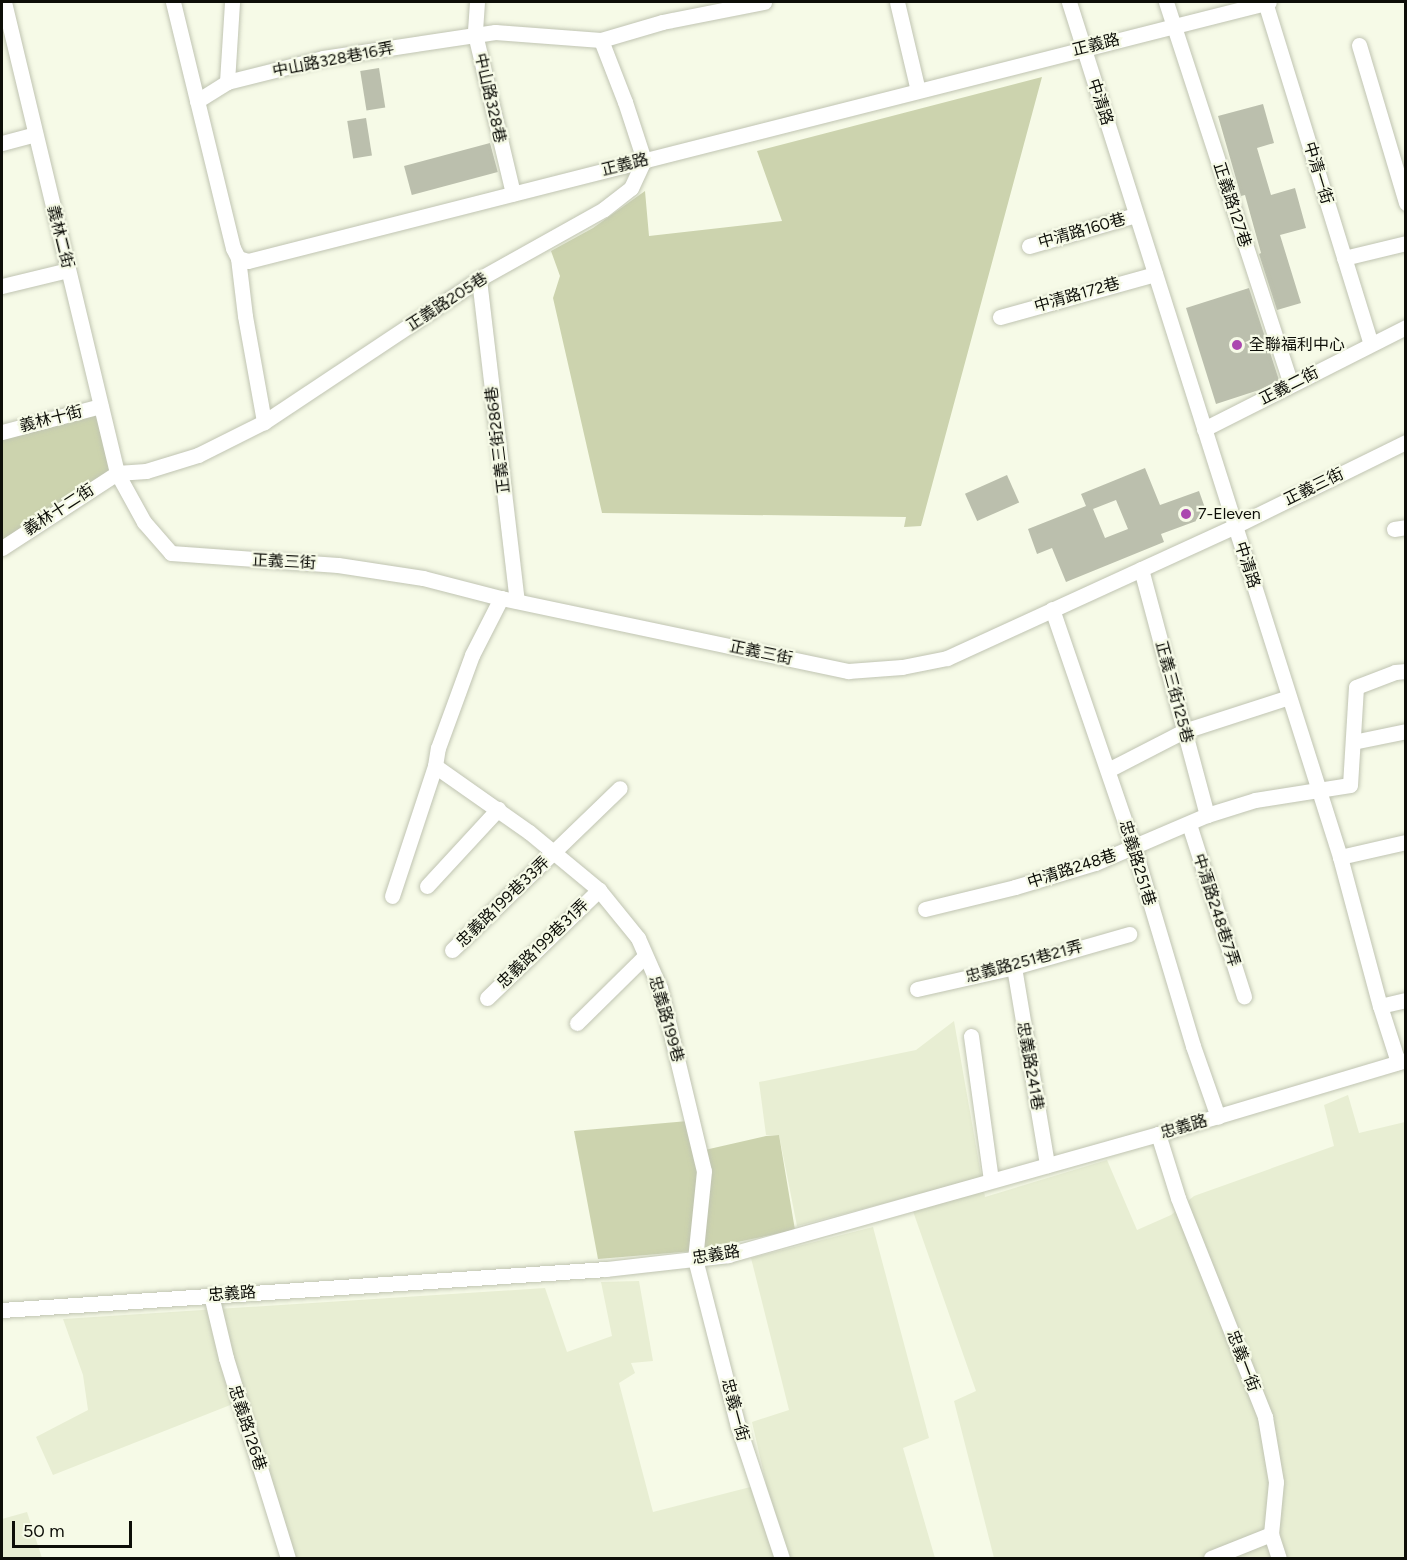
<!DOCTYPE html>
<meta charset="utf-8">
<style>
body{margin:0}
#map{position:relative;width:1407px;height:1560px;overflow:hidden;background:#f6fae7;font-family:Figtree,"Noto Sans TC",sans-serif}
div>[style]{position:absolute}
.built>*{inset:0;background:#e8eed3}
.green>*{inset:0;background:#ccd3ae}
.building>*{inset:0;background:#bbbfad;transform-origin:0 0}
.roads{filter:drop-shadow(0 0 2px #c0c4b2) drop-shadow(0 0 2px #c0c4b2)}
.minor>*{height:15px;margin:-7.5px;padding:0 7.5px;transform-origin:7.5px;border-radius:7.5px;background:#fff}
.dots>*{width:16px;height:16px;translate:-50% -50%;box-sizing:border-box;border:3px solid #f6fae7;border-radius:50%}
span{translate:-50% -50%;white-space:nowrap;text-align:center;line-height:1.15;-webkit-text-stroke:4.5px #f6fae7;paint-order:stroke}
.street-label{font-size:16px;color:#0d0e08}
.poi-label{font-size:16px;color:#0d0e08}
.left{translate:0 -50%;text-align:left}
.frame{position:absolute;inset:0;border:3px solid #0d0e08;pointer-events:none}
.scale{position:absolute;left:12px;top:1521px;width:120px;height:27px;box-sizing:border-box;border:3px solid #0d0e08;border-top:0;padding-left:8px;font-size:18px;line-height:21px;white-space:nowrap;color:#0d0e08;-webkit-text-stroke:4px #f6fae7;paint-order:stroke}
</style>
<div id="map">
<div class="built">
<div style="clip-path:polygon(954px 1021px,985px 1197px,1107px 1160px,1137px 1230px,1171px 1215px,1194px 1196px,1334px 1146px,1324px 1105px,1348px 1095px,1359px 1133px,1405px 1122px,1405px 1558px,994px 1558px,954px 1401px,976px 1391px,908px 1197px,797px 1226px,779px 1135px,766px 1135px,759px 1082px,916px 1050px)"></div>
<div style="clip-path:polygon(873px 1227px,929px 1438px,903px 1448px,935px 1558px,294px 1558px,248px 1398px,53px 1475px,36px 1437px,88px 1410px,83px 1375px,63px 1319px,545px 1288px,567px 1352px,612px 1336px,601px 1282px,639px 1281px,653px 1361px,631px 1363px,635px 1373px,619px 1383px,653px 1512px,766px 1483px,752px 1422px,789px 1410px,751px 1258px)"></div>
<div style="clip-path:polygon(27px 1512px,42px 1558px,2px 1558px,2px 1519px)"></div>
</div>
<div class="green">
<div style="clip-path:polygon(1042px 77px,921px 526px,904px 527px,906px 517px,602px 513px,553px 298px,560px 276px,551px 251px,593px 228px,645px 191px,649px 236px,782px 221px,757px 151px)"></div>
<div style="clip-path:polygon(101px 406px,117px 473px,2px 548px,2px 432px)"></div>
<div style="clip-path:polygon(688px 1121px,696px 1152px,766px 1136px,779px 1135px,795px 1230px,694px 1251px,598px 1259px,574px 1131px)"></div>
</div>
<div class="building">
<div style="left:379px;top:68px;width:40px;height:19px;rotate:81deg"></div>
<div style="clip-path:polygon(1263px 104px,1274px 143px,1257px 148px,1271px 195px,1295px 188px,1306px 228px,1280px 235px,1301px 303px,1277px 310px,1259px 254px,1261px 253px,1245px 195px,1241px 196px,1218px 116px)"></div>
<div style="left:366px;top:118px;width:38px;height:19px;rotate:81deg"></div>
<div style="left:490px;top:143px;width:30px;height:89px;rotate:75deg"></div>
<div style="clip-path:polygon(1249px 288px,1279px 380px,1259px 390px,1216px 404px,1186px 308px)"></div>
<div style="clip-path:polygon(evenodd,1145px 468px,1160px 505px,1199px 491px,1205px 508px,1199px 520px,1161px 534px,1164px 542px,1066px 582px,1052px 548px,1037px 554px,1028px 529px,1086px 506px,1081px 494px,1145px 468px,1116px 500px,1128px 529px,1105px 538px,1093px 509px,1116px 500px)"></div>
<div style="left:1007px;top:475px;width:30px;height:46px;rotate:66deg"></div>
</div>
<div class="roads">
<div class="minor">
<div style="left:4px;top:2px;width:484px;rotate:76.5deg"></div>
<div style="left:117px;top:473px;width:56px;rotate:61.1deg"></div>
<div style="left:144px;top:522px;width:41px;rotate:48.9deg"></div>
<div style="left:171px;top:553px;width:167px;rotate:4.1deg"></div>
<div style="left:338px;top:565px;width:86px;rotate:8.7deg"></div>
<div style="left:423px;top:578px;width:81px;rotate:14.4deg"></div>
<div style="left:501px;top:598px;width:355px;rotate:11.9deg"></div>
<div style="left:848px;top:671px;width:54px;rotate:-4.2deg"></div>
<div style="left:902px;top:667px;width:46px;rotate:-11.3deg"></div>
<div style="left:947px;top:658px;width:317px;rotate:-24.6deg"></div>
<div style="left:1235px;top:526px;width:191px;rotate:-26.2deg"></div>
<div style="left:173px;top:2px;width:253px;rotate:76.3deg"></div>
<div style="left:233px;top:248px;width:11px;rotate:63deg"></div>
<div style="left:238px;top:258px;width:10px;rotate:17deg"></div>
<div style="left:248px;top:261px;width:1053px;rotate:-14.23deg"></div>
<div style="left:477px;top:2px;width:32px;rotate:94deg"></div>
<div style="left:475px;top:34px;width:164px;rotate:76.6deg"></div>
<div style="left:897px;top:2px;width:91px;rotate:76.7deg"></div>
<div style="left:1069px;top:2px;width:897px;rotate:72.41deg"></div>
<div style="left:1340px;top:857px;width:154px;rotate:75deg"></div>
<div style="left:1380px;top:1006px;width:59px;rotate:72.2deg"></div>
<div style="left:1166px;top:2px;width:402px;rotate:71.9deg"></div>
<div style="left:1265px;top:2px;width:358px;rotate:72.8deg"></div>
<div style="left:1359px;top:45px;width:165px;rotate:73.4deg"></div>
<div style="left:227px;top:82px;width:80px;rotate:-86.4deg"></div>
<div style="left:197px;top:101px;width:36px;rotate:-32deg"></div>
<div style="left:227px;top:82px;width:99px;rotate:-14deg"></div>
<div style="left:323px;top:58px;width:174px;rotate:-8.6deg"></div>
<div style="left:495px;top:32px;width:106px;rotate:4.3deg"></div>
<div style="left:601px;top:40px;width:64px;rotate:-16.4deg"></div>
<div style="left:662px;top:22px;width:104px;rotate:-11.1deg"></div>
<div style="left:2px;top:143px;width:34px;rotate:-15deg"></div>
<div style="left:1029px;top:246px;width:111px;rotate:-16.2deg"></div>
<div style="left:238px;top:258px;width:58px;rotate:83.1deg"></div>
<div style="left:245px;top:316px;width:108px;rotate:79.8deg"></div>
<div style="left:1344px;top:258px;width:64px;rotate:-13.6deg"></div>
<div style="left:479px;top:279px;width:324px;rotate:83.3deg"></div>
<div style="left:2px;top:286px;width:68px;rotate:-13.6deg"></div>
<div style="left:1000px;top:317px;width:161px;rotate:-15.5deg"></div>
<div style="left:1204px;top:429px;width:226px;rotate:-26.8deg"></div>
<div style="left:2px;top:432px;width:102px;rotate:-14.7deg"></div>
<div style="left:1394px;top:529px;width:12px;rotate:-9deg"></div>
<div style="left:2px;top:548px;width:137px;rotate:-33.1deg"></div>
<div style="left:117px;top:473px;width:29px;rotate:-4deg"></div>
<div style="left:146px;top:471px;width:54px;rotate:-17.1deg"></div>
<div style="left:198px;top:455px;width:74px;rotate:-26.6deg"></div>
<div style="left:264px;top:422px;width:258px;rotate:-33.6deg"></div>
<div style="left:479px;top:279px;width:143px;rotate:-29.2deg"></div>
<div style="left:604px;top:209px;width:34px;rotate:-38deg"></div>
<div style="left:631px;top:188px;width:31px;rotate:-65deg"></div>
<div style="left:644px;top:160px;width:61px;rotate:-108.1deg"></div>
<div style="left:625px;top:102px;width:66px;rotate:-111.2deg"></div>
<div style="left:1141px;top:569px;width:255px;rotate:75deg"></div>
<div style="left:1052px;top:609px;width:253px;rotate:71.1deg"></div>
<div style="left:1134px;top:848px;width:207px;rotate:73.4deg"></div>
<div style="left:1193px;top:1046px;width:75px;rotate:70.6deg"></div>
<div style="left:1353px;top:742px;width:54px;rotate:-11.7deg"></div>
<div style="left:435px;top:766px;width:115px;rotate:35.1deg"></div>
<div style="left:529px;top:832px;width:91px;rotate:39.6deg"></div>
<div style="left:599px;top:890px;width:62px;rotate:50.9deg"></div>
<div style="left:638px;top:938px;width:55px;rotate:66.3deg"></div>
<div style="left:660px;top:988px;width:188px;rotate:76.5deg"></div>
<div style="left:704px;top:1171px;width:88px;rotate:95.8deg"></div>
<div style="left:695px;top:1259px;width:172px;rotate:75.6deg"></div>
<div style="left:738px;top:1426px;width:139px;rotate:71.6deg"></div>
<div style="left:1108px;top:770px;width:85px;rotate:-27.2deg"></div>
<div style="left:1184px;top:731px;width:110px;rotate:-17.9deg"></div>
<div style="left:1189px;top:824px;width:181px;rotate:72.3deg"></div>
<div style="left:1340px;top:857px;width:68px;rotate:-12.8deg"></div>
<div style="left:427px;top:886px;width:105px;rotate:-47.3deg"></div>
<div style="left:392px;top:896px;width:137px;rotate:-71.7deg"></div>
<div style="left:435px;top:766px;width:18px;rotate:-81deg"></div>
<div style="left:438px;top:748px;width:99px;rotate:-69.9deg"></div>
<div style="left:472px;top:655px;width:64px;rotate:-63deg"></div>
<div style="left:925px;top:909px;width:93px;rotate:-13.7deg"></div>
<div style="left:1015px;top:887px;width:84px;rotate:-16.7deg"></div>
<div style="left:1095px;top:863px;width:122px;rotate:-23.2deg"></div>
<div style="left:1207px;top:815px;width:50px;rotate:-17.4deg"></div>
<div style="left:1255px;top:800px;width:96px;rotate:-9deg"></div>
<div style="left:1350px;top:785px;width:98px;rotate:-86.5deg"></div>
<div style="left:1356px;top:687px;width:42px;rotate:-21deg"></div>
<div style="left:1395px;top:672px;width:11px;rotate:-5deg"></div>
<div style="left:452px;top:950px;width:233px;rotate:-44deg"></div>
<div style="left:1014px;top:967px;width:201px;rotate:80.5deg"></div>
<div style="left:917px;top:989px;width:99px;rotate:-12.8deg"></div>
<div style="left:1014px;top:967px;width:120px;rotate:-16deg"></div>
<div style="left:487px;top:998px;width:156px;rotate:-44deg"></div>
<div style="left:1380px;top:1006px;width:27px;rotate:-13deg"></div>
<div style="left:577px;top:1023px;width:95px;rotate:-44.6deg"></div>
<div style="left:971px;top:1036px;width:145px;rotate:82.1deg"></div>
<div style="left:1158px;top:1134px;width:67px;rotate:72.6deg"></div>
<div style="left:1178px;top:1198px;width:236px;rotate:68.3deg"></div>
<div style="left:1265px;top:1417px;width:66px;rotate:80.4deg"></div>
<div style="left:1276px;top:1482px;width:52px;rotate:95.5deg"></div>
<div style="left:1271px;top:1534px;width:25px;rotate:72deg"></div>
<div style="left:211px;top:1295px;width:65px;rotate:76.6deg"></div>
<div style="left:226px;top:1358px;width:209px;rotate:72.8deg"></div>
<div style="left:2px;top:1310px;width:605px;rotate:-3.88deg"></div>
<div style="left:606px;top:1269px;width:123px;rotate:-6.5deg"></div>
<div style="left:728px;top:1255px;width:447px;rotate:-15.7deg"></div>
<div style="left:1158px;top:1134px;width:259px;rotate:-16.6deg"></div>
<div style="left:1211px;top:1558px;width:65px;rotate:-21.8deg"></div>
</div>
</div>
<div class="dots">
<div style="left:1237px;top:345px;background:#ab48af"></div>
<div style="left:1186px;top:514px;background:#ab48af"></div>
</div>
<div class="street-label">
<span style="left:1096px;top:45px;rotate:-14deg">正義路</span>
<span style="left:333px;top:60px;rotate:-11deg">中山路328巷16弄</span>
<span style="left:490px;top:98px;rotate:77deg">中山路328巷</span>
<span style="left:1100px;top:102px;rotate:72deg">中清路</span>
<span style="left:625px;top:165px;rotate:-14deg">正義路</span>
<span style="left:1318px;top:173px;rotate:73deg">中清一街</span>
<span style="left:1232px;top:205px;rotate:72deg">正義路127巷</span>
<span style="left:1082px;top:231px;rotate:-16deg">中清路160巷</span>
<span style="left:60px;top:237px;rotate:76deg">義林二街</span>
<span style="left:1077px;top:295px;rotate:-16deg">中清路172巷</span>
<span style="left:447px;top:302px;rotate:-33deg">正義路205巷</span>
<span style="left:1289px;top:386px;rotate:-27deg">正義二街</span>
<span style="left:51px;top:419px;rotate:-14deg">義林十街</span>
<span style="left:498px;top:440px;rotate:-97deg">正義三街286巷</span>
<span style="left:1314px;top:487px;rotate:-26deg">正義三街</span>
<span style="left:59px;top:510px;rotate:-33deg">義林十二街</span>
<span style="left:284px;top:562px;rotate:3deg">正義三街</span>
<span style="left:1247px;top:565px;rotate:72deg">中清路</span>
<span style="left:761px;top:653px;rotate:12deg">正義三街</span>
<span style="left:1174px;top:692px;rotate:75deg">正義三街125巷</span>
<span style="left:1137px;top:863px;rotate:73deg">忠義路251巷</span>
<span style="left:1072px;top:869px;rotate:-18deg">中清路248巷</span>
<span style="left:503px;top:902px;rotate:-44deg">忠義路199巷33弄</span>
<span style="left:1216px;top:910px;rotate:72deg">中清路248巷7弄</span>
<span style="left:543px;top:944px;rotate:-44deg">忠義路199巷31弄</span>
<span style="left:1024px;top:962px;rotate:-15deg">忠義路251巷21弄</span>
<span style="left:666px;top:1019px;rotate:74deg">忠義路199巷</span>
<span style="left:1030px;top:1066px;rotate:80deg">忠義路241巷</span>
<span style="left:1184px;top:1127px;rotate:-16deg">忠義路</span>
<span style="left:716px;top:1255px;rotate:-9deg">忠義路</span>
<span style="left:232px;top:1294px;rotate:-4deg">忠義路</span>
<span style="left:1243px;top:1361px;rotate:69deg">忠義一街</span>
<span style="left:735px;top:1410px;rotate:75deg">忠義一街</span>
<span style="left:247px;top:1428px;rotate:72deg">忠義路126巷</span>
</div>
<div class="poi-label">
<span class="left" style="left:1249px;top:345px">全聯福利中心</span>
<span class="left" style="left:1198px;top:514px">7-Eleven</span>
</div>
<div class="frame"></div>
<div class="scale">50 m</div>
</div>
